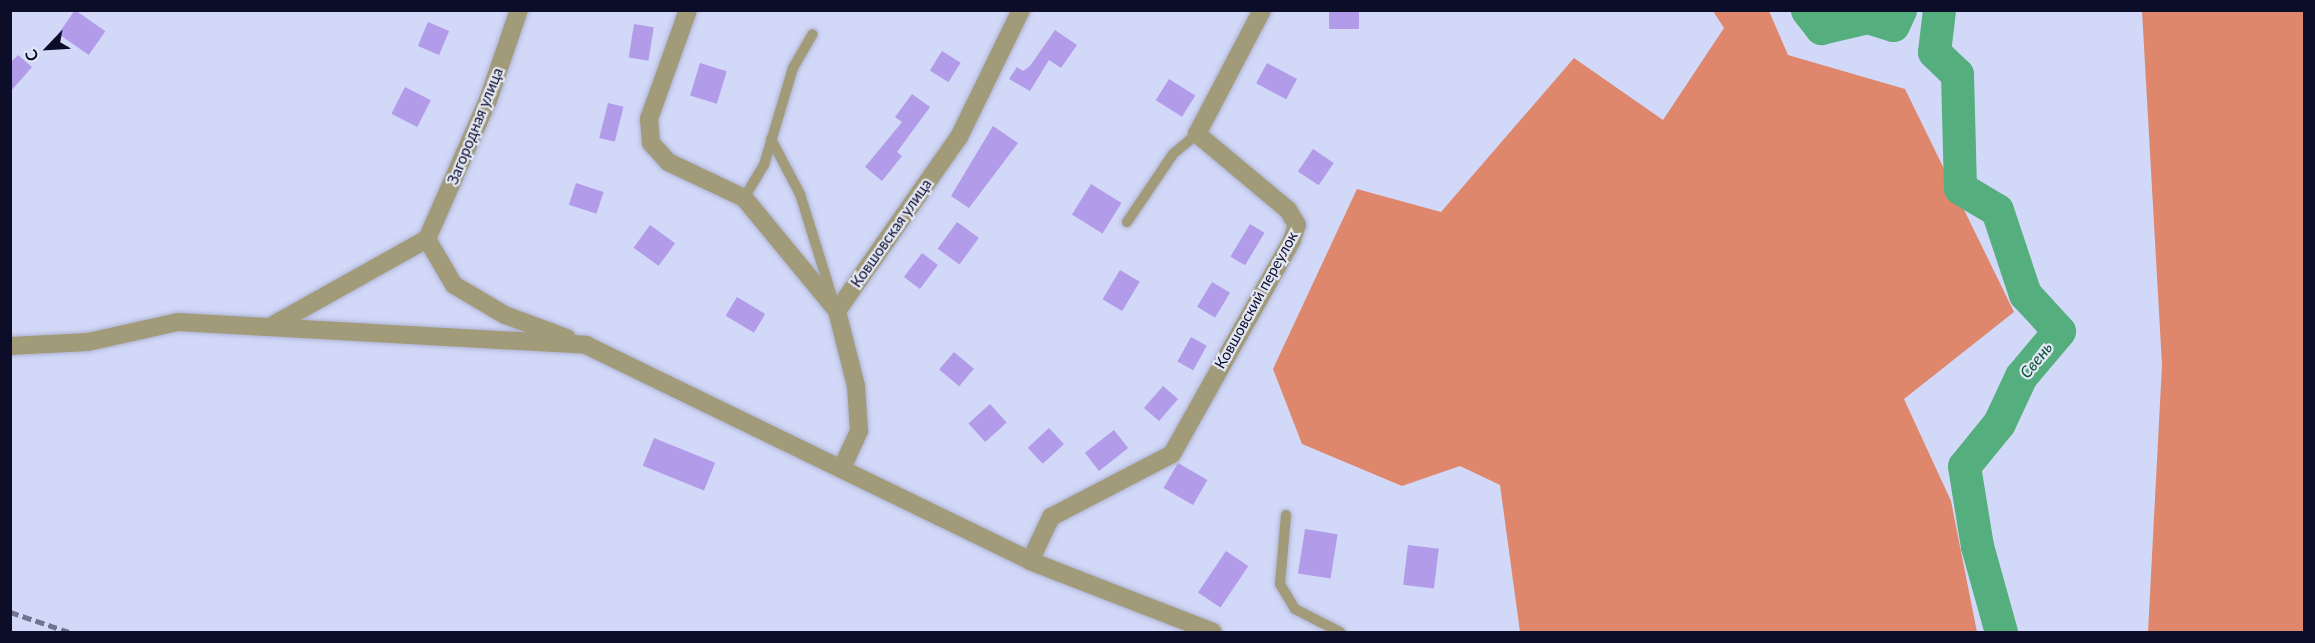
<!DOCTYPE html>
<meta charset="utf-8">
<style>
body{margin:0}
#map{position:relative;width:2315px;height:643px;overflow:hidden;background:#d2d8f7;font-family:Lato,sans-serif}
div>[style]{position:absolute}
.forest>*{inset:0;background:#de876d}
.river>*{height:33px;margin:-16.5px;padding:0 16.5px;transform-origin:16.5px;border-radius:16.5px;background:#55ae7d}
.building>*{inset:0;background:#b29be9;transform-origin:0 0}
.roads{filter:drop-shadow(0 0 2px #aeb3d2) drop-shadow(0 0 2px #aeb3d2)}
.service>*{height:10px;margin:-5px;padding:0 5px;transform-origin:5px;border-radius:5px;background:#a29b79}
.minor>*{height:18px;margin:-9px;padding:0 9px;transform-origin:9px;border-radius:9px;background:#a29b79}
.tertiary>*{height:18px;margin:-9px;padding:0 9px;transform-origin:9px;border-radius:9px;background:#a29b79}
.rail>*{height:4.5px;margin-top:-2.25px;transform-origin:0;background:repeating-linear-gradient(90deg,#707491 0 9px,transparent 0 13.5px)}
span{translate:-50% -50%;white-space:nowrap;text-align:center;line-height:1.15;-webkit-text-stroke:4.5px #e3e6f5;paint-order:stroke}
.street-label{font-size:15px;color:#0c0d28}
.water-label{font-size:16px;color:#095130;font-style:italic}
.frame{position:absolute;inset:0;border:12px solid #0c0d28;pointer-events:none}
.north{position:absolute;left:18px;top:18px;width:60px;height:60px;-webkit-text-stroke:4px #e3e6f5;paint-order:stroke;rotate:245deg;font-size:16px;font-weight:700;line-height:24px;text-align:center;color:#0c0d28}
.north::after{content:'';display:block;margin:auto;width:21px;height:27px;background:#0c0d28;clip-path:polygon(50% 0,100% 100%,50% 72%,0 100%)}
</style>
<div id="map">
<div class="forest">
<div style="clip-path:polygon(1713px 11px,1769px 11px,1788px 55px,1905px 89px,2014px 312px,1904px 399px,1951px 501px,1977px 632px,1520px 632px,1500px 485px,1460px 466px,1402px 486px,1302px 444px,1273px 369px,1357px 189px,1441px 212px,1574px 58px,1663px 120px,1724px 28px)"></div>
<div style="clip-path:polygon(2142px 11px,2304px 11px,2304px 632px,2148px 632px,2162px 365px)"></div>
</div>
<div class="river">
<div style="left:1807px;top:10px;width:23px;rotate:52deg"></div>
<div style="left:1821px;top:28px;width:47px;rotate:-13.4deg"></div>
<div style="left:1867px;top:17px;width:27px;rotate:17deg"></div>
<div style="left:1893px;top:25px;width:17px;rotate:-65deg"></div>
<div style="left:1939px;top:10px;width:42px;rotate:96.8deg"></div>
<div style="left:1934px;top:52px;width:32px;rotate:44deg"></div>
<div style="left:1957px;top:74px;width:114px;rotate:88.5deg"></div>
<div style="left:1960px;top:188px;width:43px;rotate:30.7deg"></div>
<div style="left:1997px;top:210px;width:89px;rotate:71.6deg"></div>
<div style="left:2025px;top:294px;width:50px;rotate:47.4deg"></div>
<div style="left:2059px;top:331px;width:59px;rotate:130.2deg"></div>
<div style="left:2021px;top:376px;width:52px;rotate:115.1deg"></div>
<div style="left:1999px;top:423px;width:55px;rotate:129.1deg"></div>
<div style="left:1964px;top:466px;width:81px;rotate:80.8deg"></div>
<div style="left:1977px;top:546px;width:89px;rotate:74.4deg"></div>
</div>
<div class="building">
<div style="left:75px;top:10px;width:37px;height:29px;rotate:35deg"></div>
<div style="left:1329px;top:10px;width:30px;height:19px"></div>
<div style="left:428px;top:22px;width:23px;height:26px;rotate:23deg"></div>
<div style="left:634px;top:24px;width:20px;height:34px;rotate:9deg"></div>
<div style="clip-path:polygon(1055px 30px,1077px 45px,1061px 68px,1049px 60px,1030px 91px,1009px 79px,1017px 67px,1023px 71px,1030px 66px)"></div>
<div style="left:942px;top:51px;width:22px;height:23px;rotate:32deg"></div>
<div style="clip-path:polygon(18px 55px,32px 67px,10px 92px,10px 63px)"></div>
<div style="left:700px;top:63px;width:28px;height:34px;rotate:17deg"></div>
<div style="left:1267px;top:63px;width:34px;height:23px;rotate:28deg"></div>
<div style="left:1169px;top:79px;width:31px;height:25px;rotate:32deg"></div>
<div style="left:405px;top:87px;width:29px;height:30px;rotate:27deg"></div>
<div style="clip-path:polygon(912px 94px,930px 107px,897px 152px,902px 156px,882px 181px,865px 167px,902px 122px,895px 117px)"></div>
<div style="left:608px;top:103px;width:16px;height:36px;rotate:14deg"></div>
<div style="clip-path:polygon(993px 126px,1018px 143px,969px 208px,951px 196px)"></div>
<div style="left:1313px;top:149px;width:25px;height:27px;rotate:34deg"></div>
<div style="left:576px;top:183px;width:29px;height:23px;rotate:18deg"></div>
<div style="left:1091px;top:184px;width:36px;height:36px;rotate:32deg"></div>
<div style="left:957px;top:222px;width:27px;height:33px;rotate:36deg"></div>
<div style="left:1250px;top:224px;width:17px;height:38px;rotate:31deg"></div>
<div style="left:650px;top:225px;width:31px;height:28px;rotate:36deg"></div>
<div style="left:922px;top:253px;width:20px;height:30px;rotate:37deg"></div>
<div style="left:1120px;top:270px;width:23px;height:34px;rotate:31deg"></div>
<div style="left:1212px;top:282px;width:21px;height:29px;rotate:31deg"></div>
<div style="left:737px;top:297px;width:33px;height:22px;rotate:31deg"></div>
<div style="left:1191px;top:337px;width:18px;height:28px;rotate:29deg"></div>
<div style="left:954px;top:352px;width:26px;height:23px;rotate:40deg"></div>
<div style="left:1163px;top:386px;width:20px;height:29px;rotate:41deg"></div>
<div style="left:990px;top:404px;width:25px;height:29px;rotate:48deg"></div>
<div style="left:1049px;top:428px;width:22px;height:29px;rotate:47deg"></div>
<div style="left:1114px;top:430px;width:23px;height:37px;rotate:52deg"></div>
<div style="left:654px;top:438px;width:66px;height:30px;rotate:22deg"></div>
<div style="left:1178px;top:463px;width:34px;height:29px;rotate:30deg"></div>
<div style="left:1305px;top:529px;width:33px;height:45px;rotate:9deg"></div>
<div style="left:1408px;top:545px;width:31px;height:40px;rotate:7deg"></div>
<div style="left:1226px;top:551px;width:27px;height:50px;rotate:34deg"></div>
</div>
<div class="roads">
<div class="service">
<div style="left:771px;top:139px;width:62px;rotate:62.2deg"></div>
<div style="left:800px;top:194px;width:111px;rotate:72.7deg"></div>
<div style="left:744px;top:198px;width:39px;rotate:-59deg"></div>
<div style="left:764px;top:165px;width:101px;rotate:-73.4deg"></div>
<div style="left:793px;top:68px;width:39px;rotate:-60deg"></div>
<div style="left:1127px;top:222px;width:82px;rotate:-55.9deg"></div>
<div style="left:1173px;top:154px;width:31px;rotate:-40deg"></div>
<div style="left:1286px;top:515px;width:69px;rotate:95deg"></div>
<div style="left:1280px;top:584px;width:29px;rotate:59deg"></div>
<div style="left:1295px;top:609px;width:51px;rotate:27.1deg"></div>
</div>
<div class="minor">
<div style="left:688px;top:10px;width:116px;rotate:109.7deg"></div>
<div style="left:649px;top:119px;width:24px;rotate:85deg"></div>
<div style="left:651px;top:143px;width:25px;rotate:48deg"></div>
<div style="left:668px;top:162px;width:84px;rotate:25.3deg"></div>
<div style="left:744px;top:198px;width:146px;rotate:50.5deg"></div>
<div style="left:842px;top:468px;width:41px;rotate:-65.3deg"></div>
<div style="left:859px;top:431px;width:45px;rotate:-93.8deg"></div>
<div style="left:856px;top:386px;width:77px;rotate:-104.2deg"></div>
<div style="left:837px;top:311px;width:213px;rotate:-55deg"></div>
<div style="left:959px;top:137px;width:141px;rotate:-64deg"></div>
<div style="left:1030px;top:561px;width:49px;rotate:-64.5deg"></div>
<div style="left:1051px;top:517px;width:136px;rotate:-27.5deg"></div>
<div style="left:1172px;top:454px;width:245px;rotate:-60.7deg"></div>
<div style="left:1292px;top:240px;width:16px;rotate:-72deg"></div>
<div style="left:1297px;top:225px;width:17px;rotate:-121deg"></div>
<div style="left:1288px;top:210px;width:119px;rotate:-140.1deg"></div>
<div style="left:1197px;top:134px;width:140px;rotate:-62.3deg"></div>
</div>
<div class="tertiary">
<div style="left:427px;top:239px;width:152px;rotate:-66.3deg"></div>
<div style="left:488px;top:100px;width:95px;rotate:-71deg"></div>
<div style="left:427px;top:239px;width:53px;rotate:59.6deg"></div>
<div style="left:454px;top:285px;width:59px;rotate:30.5deg"></div>
<div style="left:505px;top:315px;width:66px;rotate:20.4deg"></div>
<div style="left:275px;top:324px;width:174px;rotate:-29.2deg"></div>
<div style="left:10px;top:346px;width:78px;rotate:-2.9deg"></div>
<div style="left:88px;top:342px;width:92px;rotate:-12.5deg"></div>
<div style="left:178px;top:322px;width:409px;rotate:3.2deg"></div>
<div style="left:586px;top:345px;width:494px;rotate:25.9deg"></div>
<div style="left:1030px;top:561px;width:196px;rotate:21.2deg"></div>
</div>
</div>
<div class="rail">
<div style="left:10px;top:612px;width:62px;rotate:18.7deg"></div>
</div>
<div class="street-label">
<span style="left:475px;top:126px;rotate:-68deg">Загородная улица</span>
<span style="left:891px;top:233px;rotate:-55deg">Ковшовская улица</span>
<span style="left:1256px;top:300px;rotate:-61deg">Ковшовский переулок</span>
</div>
<div class="water-label">
<span style="left:2036px;top:360px;rotate:-51deg">Свень</span>
</div>
<div class="frame"></div>
<div class="north">С</div>
</div>
